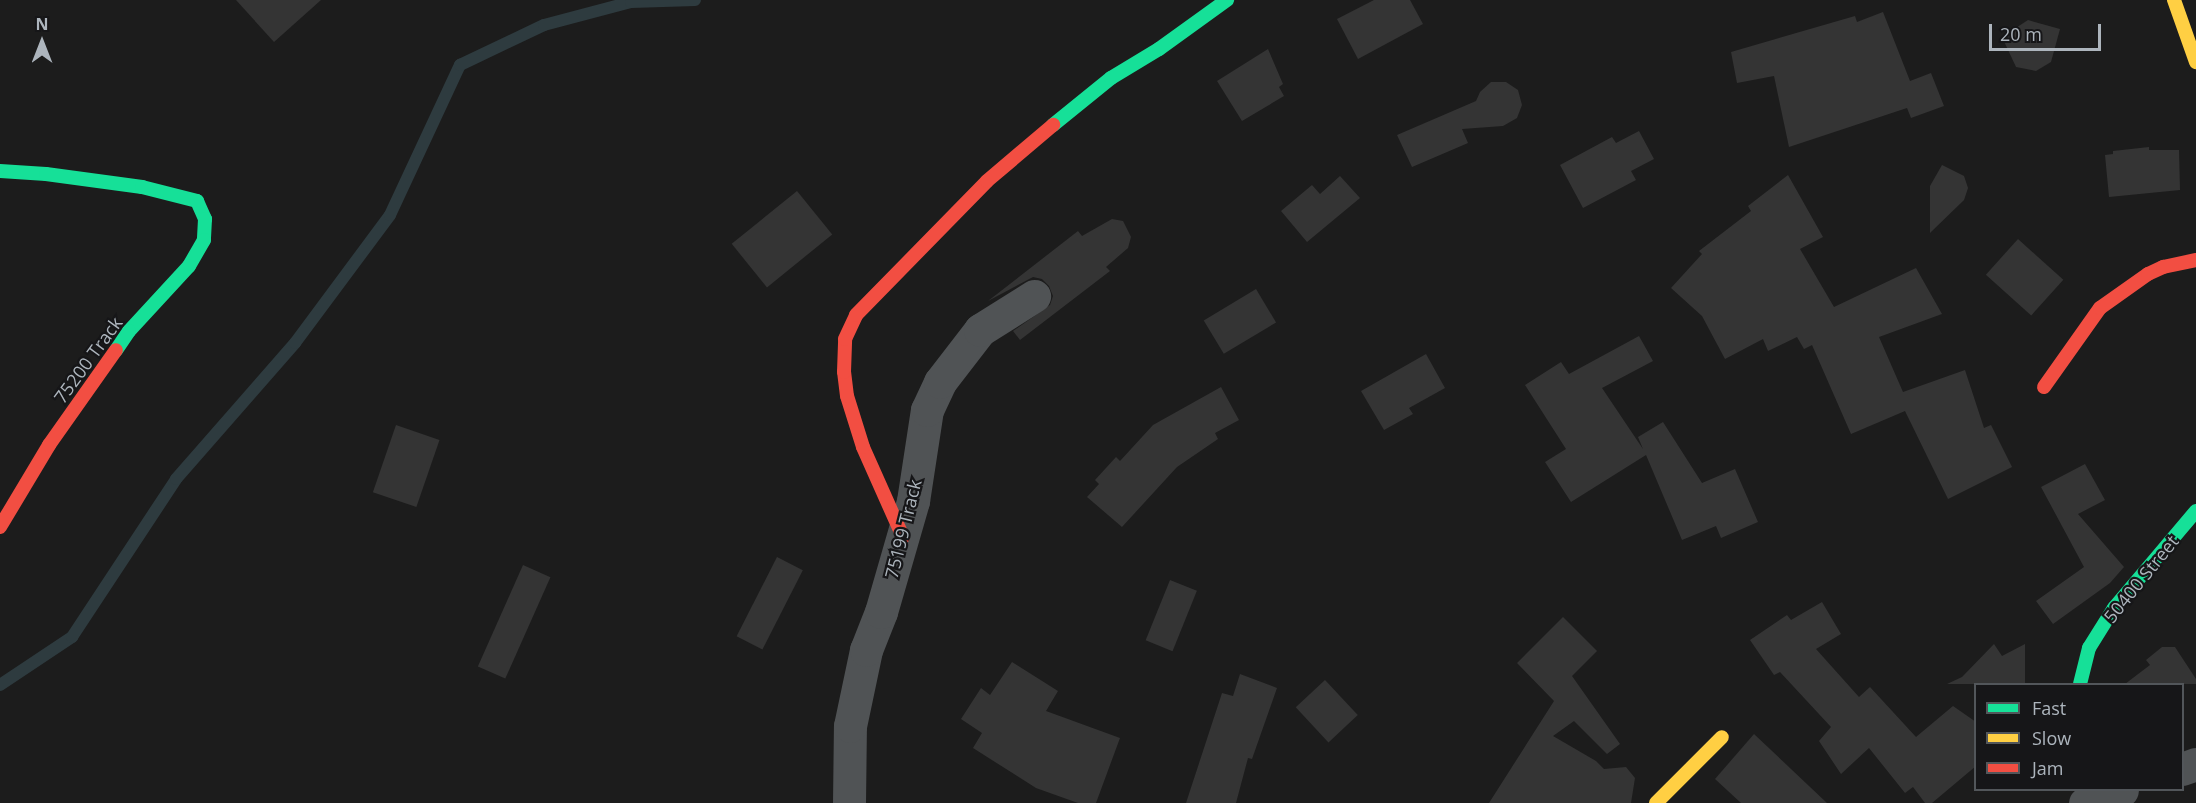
<!DOCTYPE html>
<style>
body{margin:0}
#map{position:relative;width:2196px;height:803px;overflow:hidden;background:#1c1c1c;font-family:"Open Sans",sans-serif}
div>[style]{position:absolute}
.stream>*{height:12px;margin:-6px;padding:0 6px;transform-origin:6px;border-radius:6px;background:#2e3b3f}
.building>*{inset:0;background:#343434;transform-origin:0 0}
.street>*{height:33px;margin:-16.5px;padding:0 16.5px;transform-origin:16.5px;border-radius:16.5px;background:#505355}
.fast>*{height:14px;margin:-7px;padding:0 7px;transform-origin:7px;border-radius:7px;background:#16e098}
.slow>*{height:14px;margin:-7px;padding:0 7px;transform-origin:7px;border-radius:7px;background:#ffcf43}
.jam>*{height:14px;margin:-7px;padding:0 7px;transform-origin:7px;border-radius:7px;background:#f24e42}
span{translate:-50% -50%;white-space:nowrap;text-align:center;line-height:1.15;-webkit-text-stroke:4.5px #161618;paint-order:stroke}
.street-label{font-size:18px;color:#adb5bd}
.legend{position:absolute;left:1974px;top:683px;width:210px;height:108px;box-sizing:border-box;background:#161618;border:2px solid #52565a;margin:0;padding:8px 10px;list-style:none;font-size:18px;color:#adb5bd}
.legend li{display:flex;align-items:center;gap:12px;height:30px}
.legend b{width:30px;border:2px solid #52565a}
.north{position:absolute;left:12px;top:12px;width:60px;height:60px;-webkit-text-stroke:4px #161618;paint-order:stroke;rotate:0deg;font-size:16px;font-weight:700;line-height:24px;text-align:center;color:#adb5bd}
.north::after{content:'';display:block;margin:auto;width:21px;height:27px;background:#adb5bd;clip-path:polygon(50% 0,100% 100%,50% 72%,0 100%)}
.scale{position:absolute;left:1989px;top:24px;width:112px;height:27px;box-sizing:border-box;border:3px solid #adb5bd;border-top:0;padding-left:8px;font-size:18px;line-height:21px;white-space:nowrap;color:#adb5bd;-webkit-text-stroke:4px #161618;paint-order:stroke}
</style>
<div id="map">
<div class="stream">
<div style="left:0;top:685px;width:87px;rotate:-33.7deg"></div>
<div style="left:72px;top:637px;width:189px;rotate:-56.6deg"></div>
<div style="left:176px;top:479px;width:181px;rotate:-48.8deg"></div>
<div style="left:295px;top:343px;width:159px;rotate:-53.4deg"></div>
<div style="left:390px;top:215px;width:166px;rotate:-65deg"></div>
<div style="left:460px;top:65px;width:93px;rotate:-25.5deg"></div>
<div style="left:544px;top:25px;width:90px;rotate:-14.8deg"></div>
<div style="left:631px;top:2px;width:64px;rotate:-1.8deg"></div>
</div>
<div class="building">
<div style="clip-path:polygon(236px 0,321px 0,274px 42px)"></div>
<div style="clip-path:polygon(1374px 0,1410px 0,1423px 24px,1358px 59px,1337px 19px)"></div>
<div style="clip-path:polygon(1883px 12px,1910px 81px,1931px 73px,1944px 106px,1911px 118px,1907px 108px,1789px 147px,1774px 76px,1737px 83px,1731px 52px,1855px 16px,1857px 22px)"></div>
<div style="clip-path:polygon(2028px 20px,2060px 29px,2051px 62px,2036px 71px,2016px 67px,2002px 37px)"></div>
<div style="clip-path:polygon(1268px 49px,1283px 84px,1279px 87px,1284px 96px,1242px 121px,1217px 81px)"></div>
<div style="clip-path:polygon(1491px 82px,1506px 82px,1518px 90px,1522px 105px,1517px 118px,1503px 126px,1462px 129px,1468px 143px,1412px 167px,1397px 135px,1476px 101px,1480px 92px)"></div>
<div style="clip-path:polygon(1639px 131px,1654px 159px,1631px 171px,1636px 180px,1583px 208px,1560px 165px,1612px 137px,1616px 143px)"></div>
<div style="clip-path:polygon(2149px 147px,2149px 150px,2179px 150px,2180px 190px,2109px 197px,2105px 155px,2113px 154px,2113px 151px)"></div>
<div style="clip-path:polygon(1942px 165px,1964px 176px,1968px 188px,1964px 200px,1930px 233px,1930px 186px)"></div>
<div style="clip-path:polygon(1788px 175px,1823px 237px,1800px 249px,1834px 307px,1916px 268px,1942px 314px,1879px 337px,1903px 392px,1965px 370px,1984px 428px,1991px 425px,2012px 467px,1948px 499px,1905px 411px,1851px 434px,1812px 345px,1804px 349px,1797px 337px,1768px 351px,1763px 339px,1725px 359px,1702px 316px,1671px 288px,1702px 254px,1699px 251px,1751px 211px,1748px 206px)"></div>
<div style="clip-path:polygon(1340px 176px,1360px 198px,1307px 242px,1281px 211px,1312px 185px,1320px 194px)"></div>
<div style="left:797px;top:191px;width:56px;height:84px;rotate:51deg"></div>
<div style="clip-path:polygon(1112px 219px,1123px 221px,1131px 237px,1128px 248px,1106px 267px,1110px 271px,1020px 340px,1013px 331px,1050px 305px,1053px 296px,1049px 286px,1042px 279px,1033px 277px,988px 301px,1078px 231px,1082px 236px)"></div>
<div style="left:2018px;top:239px;width:61px;height:48px;rotate:42deg"></div>
<div style="left:1256px;top:289px;width:39px;height:61px;rotate:59deg"></div>
<div style="clip-path:polygon(1639px 336px,1653px 361px,1602px 388px,1643px 449px,1638px 437px,1663px 422px,1702px 483px,1735px 469px,1758px 522px,1721px 538px,1716px 526px,1682px 540px,1646px 455px,1571px 502px,1545px 462px,1566px 449px,1525px 385px,1561px 362px,1569px 374px)"></div>
<div style="clip-path:polygon(1426px 354px,1445px 388px,1409px 408px,1413px 414px,1384px 430px,1361px 391px)"></div>
<div style="clip-path:polygon(1221px 387px,1239px 420px,1215px 433px,1218px 439px,1177px 467px,1122px 527px,1087px 497px,1099px 484px,1095px 480px,1116px 457px,1120px 461px,1153px 425px)"></div>
<div style="left:396px;top:425px;width:46px;height:71px;rotate:19deg"></div>
<div style="clip-path:polygon(2085px 464px,2105px 500px,2078px 514px,2124px 567px,2110px 583px,2053px 624px,2036px 601px,2084px 567px,2041px 487px)"></div>
<div style="left:777px;top:557px;width:29px;height:89px;rotate:27deg"></div>
<div style="left:523px;top:565px;width:30px;height:111px;rotate:24deg"></div>
<div style="left:1170px;top:580px;width:29px;height:65px;rotate:22deg"></div>
<div style="clip-path:polygon(1822px 602px,1841px 634px,1816px 649px,1859px 697px,1870px 687px,1916px 737px,1953px 706px,1976px 722px,1976px 766px,1932px 803px,1925px 803px,1913px 787px,1905px 793px,1869px 748px,1841px 774px,1819px 741px,1831px 727px,1780px 672px,1774px 675px,1750px 640px,1787px 615px,1791px 620px)"></div>
<div style="clip-path:polygon(1563px 617px,1597px 651px,1572px 676px,1620px 744px,1607px 754px,1574px 721px,1553px 736px,1596px 761px,1604px 769px,1626px 767px,1635px 778px,1631px 803px,1489px 803px,1554px 701px,1517px 663px)"></div>
<div style="clip-path:polygon(1994px 644px,2002px 656px,2025px 644px,2025px 684px,1947px 684px,1962px 677px)"></div>
<div style="clip-path:polygon(2162px 647px,2175px 647px,2196px 679px,2196px 684px,2125px 684px,2150px 665px,2146px 660px)"></div>
<div style="clip-path:polygon(1012px 662px,1058px 691px,1046px 711px,1120px 738px,1096px 803px,1078px 803px,1036px 788px,973px 748px,982px 733px,961px 719px,981px 688px,990px 695px)"></div>
<div style="clip-path:polygon(1240px 674px,1277px 688px,1252px 759px,1248px 758px,1236px 803px,1186px 803px,1222px 693px,1233px 696px)"></div>
<div style="left:1325px;top:680px;width:48px;height:40px;rotate:47deg"></div>
<div style="clip-path:polygon(1754px 734px,1827px 803px,1741px 803px,1715px 779px)"></div>
</div>
<div class="street">
<div style="left:2182px;top:769px;width:15px;rotate:-20deg"></div>
<div style="left:849px;top:803px;width:77px;rotate:-89.3deg"></div>
<div style="left:850px;top:726px;width:78px;rotate:-78.1deg"></div>
<div style="left:866px;top:650px;width:41px;rotate:-68.5deg"></div>
<div style="left:881px;top:612px;width:116px;rotate:-73.9deg"></div>
<div style="left:913px;top:501px;width:92px;rotate:-81.3deg"></div>
<div style="left:927px;top:410px;width:31px;rotate:-65deg"></div>
<div style="left:940px;top:382px;width:66px;rotate:-52.4deg"></div>
<div style="left:980px;top:330px;width:64px;rotate:-32.2deg"></div>
<div style="left:2085px;top:803px;width:39px;rotate:-19deg"></div>
</div>
<div class="fast">
<div style="left:1053px;top:125px;width:75px;rotate:-39deg"></div>
<div style="left:1111px;top:78px;width:56px;rotate:-31.1deg"></div>
<div style="left:1159px;top:49px;width:84px;rotate:-35.8deg"></div>
<div style="left:0;top:171px;width:46px;rotate:3.7deg"></div>
<div style="left:46px;top:174px;width:97px;rotate:7.7deg"></div>
<div style="left:142px;top:187px;width:57px;rotate:14.3deg"></div>
<div style="left:197px;top:201px;width:20px;rotate:66deg"></div>
<div style="left:205px;top:219px;width:21px;rotate:93deg"></div>
<div style="left:204px;top:240px;width:30px;rotate:120deg"></div>
<div style="left:189px;top:266px;width:88px;rotate:132.7deg"></div>
<div style="left:129px;top:331px;width:23px;rotate:124deg"></div>
<div style="left:2080px;top:684px;width:37px;rotate:-76deg"></div>
<div style="left:2089px;top:648px;width:47px;rotate:-58deg"></div>
<div style="left:2114px;top:608px;width:127px;rotate:-49.8deg"></div>
</div>
<div class="slow">
<div style="left:2174px;top:0;width:66px;rotate:70.5deg"></div>
<div style="left:1656px;top:803px;width:93px;rotate:-45deg"></div>
</div>
<div class="jam">
<div style="left:2044px;top:387px;width:97px;rotate:-54.7deg"></div>
<div style="left:2100px;top:308px;width:59px;rotate:-35.3deg"></div>
<div style="left:2148px;top:274px;width:17px;rotate:-25deg"></div>
<div style="left:2163px;top:267px;width:34px;rotate:-12deg"></div>
<div style="left:0;top:527px;width:96px;rotate:-59.1deg"></div>
<div style="left:49px;top:445px;width:116px;rotate:-54.8deg"></div>
<div style="left:903px;top:537px;width:98px;rotate:-114deg"></div>
<div style="left:863px;top:447px;width:53px;rotate:-107.4deg"></div>
<div style="left:847px;top:396px;width:24px;rotate:-97deg"></div>
<div style="left:844px;top:372px;width:33px;rotate:-88deg"></div>
<div style="left:845px;top:339px;width:26px;rotate:-65deg"></div>
<div style="left:856px;top:315px;width:187px;rotate:-45.6deg"></div>
<div style="left:987px;top:181px;width:87px;rotate:-40.3deg"></div>
</div>
<div class="street-label">
<span style="left:88px;top:360px;rotate:-54deg">75200 Track</span>
<span style="left:903px;top:529px;rotate:-76deg">75199 Track</span>
<span style="left:2141px;top:579px;rotate:-51deg">50400 Street</span>
</div>
<ul class="legend">
<li><b style="height:8px;background:#16e098"></b>Fast</li>
<li><b style="height:8px;background:#ffcf43"></b>Slow</li>
<li><b style="height:8px;background:#f24e42"></b>Jam</li>
</ul>
<div class="north">N</div>
<div class="scale">20 m</div>
</div>
